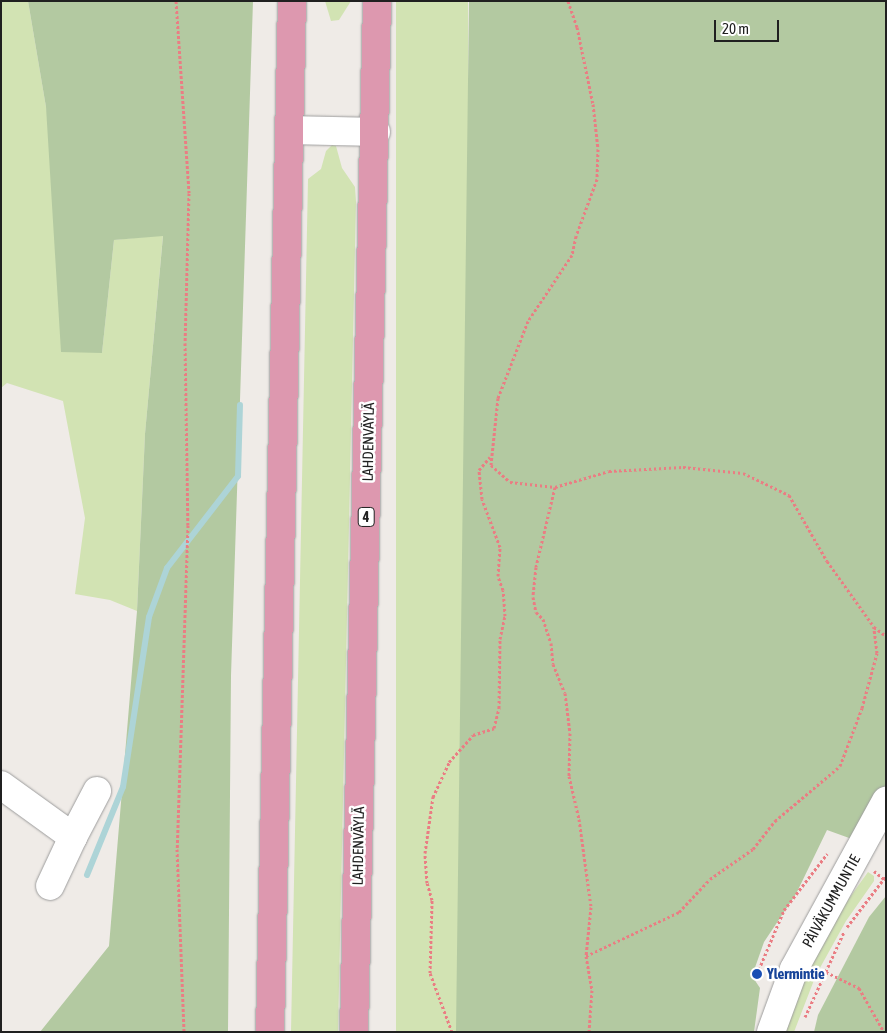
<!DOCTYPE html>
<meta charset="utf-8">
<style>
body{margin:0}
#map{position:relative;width:887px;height:1033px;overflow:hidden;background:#efebe7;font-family:"Asap Condensed",sans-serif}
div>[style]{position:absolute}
.grass>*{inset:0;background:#d2e3b3;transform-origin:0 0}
.forest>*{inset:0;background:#b3c9a1}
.stream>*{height:6px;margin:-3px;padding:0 3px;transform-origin:3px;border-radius:3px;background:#add4d7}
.path>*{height:3px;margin-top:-1.5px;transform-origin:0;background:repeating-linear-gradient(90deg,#ea7d83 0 2.5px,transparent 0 5px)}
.roads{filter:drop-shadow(0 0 1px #9d9d9d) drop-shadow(0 0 1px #9d9d9d)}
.minor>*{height:28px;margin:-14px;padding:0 14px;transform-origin:14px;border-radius:14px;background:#fff}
.highway>*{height:28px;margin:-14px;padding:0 14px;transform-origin:14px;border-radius:14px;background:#dd98af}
.dots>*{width:14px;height:14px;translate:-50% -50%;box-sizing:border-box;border:2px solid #fff;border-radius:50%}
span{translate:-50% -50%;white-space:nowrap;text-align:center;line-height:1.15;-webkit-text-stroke:5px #fff;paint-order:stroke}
.shield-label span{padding:1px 4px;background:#fff;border:1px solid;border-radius:4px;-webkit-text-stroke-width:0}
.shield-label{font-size:14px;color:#202020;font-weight:700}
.street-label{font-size:15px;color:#202020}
.transit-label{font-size:15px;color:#164399;font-weight:700}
.left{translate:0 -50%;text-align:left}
.frame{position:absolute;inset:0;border:2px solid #202020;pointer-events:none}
.scale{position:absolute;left:714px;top:20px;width:65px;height:22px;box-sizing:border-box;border:2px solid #202020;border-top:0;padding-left:6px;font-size:15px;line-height:18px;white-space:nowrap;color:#202020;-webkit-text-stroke:4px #fff;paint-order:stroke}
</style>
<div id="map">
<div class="grass">
<div style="clip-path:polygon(1px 1px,28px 1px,46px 107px,102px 353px,114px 240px,163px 235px,145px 434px,137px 611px,110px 600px,75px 594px,85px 518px,63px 401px,7px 383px,1px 388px)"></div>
<div style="clip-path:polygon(325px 1px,351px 1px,339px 20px,331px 21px)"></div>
<div style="left:396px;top:1px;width:72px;height:1031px"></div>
<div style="clip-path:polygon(332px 145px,336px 146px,342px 168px,355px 187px,356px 202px,338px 1032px,291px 1032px,308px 179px,321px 169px,326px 151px)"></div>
<div style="clip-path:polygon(868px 872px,874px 876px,874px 881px,846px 921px,816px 975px,794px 1032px,783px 1032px,799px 989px,840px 911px)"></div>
</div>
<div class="forest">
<div style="clip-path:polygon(28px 1px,253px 1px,231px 676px,228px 1032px,40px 1032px,109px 946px,137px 611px,145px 434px,163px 236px,114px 240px,102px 353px,61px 352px,46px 107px)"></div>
<div style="clip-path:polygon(469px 1px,886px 1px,886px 801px,863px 843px,827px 830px,796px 894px,764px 942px,752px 976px,760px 988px,754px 1032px,456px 1032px)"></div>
<div style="clip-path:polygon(886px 896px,886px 1032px,814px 1032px,818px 1015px,869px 917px)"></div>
</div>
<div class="stream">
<div style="left:87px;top:875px;width:95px;rotate:-67.8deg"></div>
<div style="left:123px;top:787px;width:172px;rotate:-81.3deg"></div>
<div style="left:149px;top:617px;width:52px;rotate:-69.8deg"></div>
<div style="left:167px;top:568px;width:116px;rotate:-52.3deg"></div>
<div style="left:238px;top:476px;width:71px;rotate:-88.4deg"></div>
</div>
<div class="path">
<div style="left:176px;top:1px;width:192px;rotate:86.1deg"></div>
<div style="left:189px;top:193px;width:150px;rotate:91.5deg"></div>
<div style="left:185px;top:343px;width:182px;rotate:89.1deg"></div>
<div style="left:188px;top:525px;width:324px;rotate:91.9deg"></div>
<div style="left:177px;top:849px;width:183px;rotate:87.8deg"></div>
<div style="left:568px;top:1px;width:28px;rotate:71deg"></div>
<div style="left:577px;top:27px;width:79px;rotate:78.3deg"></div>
<div style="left:593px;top:104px;width:45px;rotate:83.7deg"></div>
<div style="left:598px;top:149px;width:30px;rotate:92deg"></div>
<div style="left:597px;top:179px;width:61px;rotate:110.2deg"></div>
<div style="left:576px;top:236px;width:19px;rotate:102deg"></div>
<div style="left:572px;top:255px;width:79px;rotate:123.7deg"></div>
<div style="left:528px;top:321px;width:83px;rotate:111.3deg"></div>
<div style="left:498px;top:398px;width:67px;rotate:96deg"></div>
<div style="left:491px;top:465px;width:25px;rotate:42deg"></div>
<div style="left:510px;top:482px;width:45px;rotate:6.3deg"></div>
<div style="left:555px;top:487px;width:56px;rotate:-16.5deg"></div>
<div style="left:609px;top:471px;width:74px;rotate:-3.1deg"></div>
<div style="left:683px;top:467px;width:60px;rotate:5.7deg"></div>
<div style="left:743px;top:473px;width:51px;rotate:25.6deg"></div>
<div style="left:789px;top:495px;width:76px;rotate:60.1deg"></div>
<div style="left:827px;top:561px;width:81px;rotate:54.5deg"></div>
<div style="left:874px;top:627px;width:15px;rotate:37deg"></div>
<div style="left:555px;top:487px;width:82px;rotate:103.4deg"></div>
<div style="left:536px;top:567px;width:30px;rotate:96deg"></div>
<div style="left:533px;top:597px;width:15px;rotate:79deg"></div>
<div style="left:536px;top:612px;width:10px;rotate:45deg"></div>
<div style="left:543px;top:619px;width:25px;rotate:72deg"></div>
<div style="left:551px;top:643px;width:21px;rotate:85deg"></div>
<div style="left:553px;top:664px;width:31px;rotate:68deg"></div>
<div style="left:565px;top:693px;width:40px;rotate:82.9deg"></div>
<div style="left:570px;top:733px;width:43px;rotate:91.3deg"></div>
<div style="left:569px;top:776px;width:44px;rotate:76.9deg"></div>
<div style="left:579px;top:819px;width:89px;rotate:82.2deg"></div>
<div style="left:591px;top:907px;width:49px;rotate:95.8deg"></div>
<div style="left:586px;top:956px;width:35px;rotate:80deg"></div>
<div style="left:592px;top:990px;width:42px;rotate:94.1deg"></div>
<div style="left:874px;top:871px;width:13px;rotate:39deg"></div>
<div style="left:847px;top:927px;width:64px;rotate:-52.6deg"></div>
<div style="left:586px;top:956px;width:103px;rotate:-25.3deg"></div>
<div style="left:679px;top:912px;width:45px;rotate:-46.8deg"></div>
<div style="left:710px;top:879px;width:52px;rotate:-34.9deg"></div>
<div style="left:753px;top:849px;width:36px;rotate:-52deg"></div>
<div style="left:775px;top:821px;width:85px;rotate:-40.2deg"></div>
<div style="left:840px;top:766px;width:62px;rotate:-69.2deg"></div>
<div style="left:862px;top:708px;width:57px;rotate:-74.7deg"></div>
<div style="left:877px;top:653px;width:26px;rotate:-97deg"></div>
<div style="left:826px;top:972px;width:37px;rotate:26deg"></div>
<div style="left:859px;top:988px;width:51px;rotate:60.4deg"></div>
<div style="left:757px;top:974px;width:69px;rotate:-67.1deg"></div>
<div style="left:784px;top:910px;width:71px;rotate:-52.5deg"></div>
<div style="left:805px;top:1017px;width:94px;rotate:-65.4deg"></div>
<div style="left:452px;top:1032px;width:63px;rotate:-110.4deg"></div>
<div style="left:430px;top:973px;width:73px;rotate:-88.4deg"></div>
<div style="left:432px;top:900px;width:18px;rotate:-106deg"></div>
<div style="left:427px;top:883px;width:30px;rotate:-94deg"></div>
<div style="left:425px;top:853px;width:57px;rotate:-81.9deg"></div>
<div style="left:433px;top:797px;width:38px;rotate:-65deg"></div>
<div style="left:449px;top:762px;width:36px;rotate:-48deg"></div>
<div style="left:473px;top:735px;width:22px;rotate:-18deg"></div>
<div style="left:494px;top:728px;width:21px;rotate:-76deg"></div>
<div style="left:499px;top:708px;width:69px;rotate:-89.2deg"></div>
<div style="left:500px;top:639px;width:24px;rotate:-78deg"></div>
<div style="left:505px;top:616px;width:26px;rotate:-94deg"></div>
<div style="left:503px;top:590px;width:15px;rotate:-110deg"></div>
<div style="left:498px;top:576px;width:29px;rotate:-86deg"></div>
<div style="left:500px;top:547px;width:51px;rotate:-110.6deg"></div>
<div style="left:482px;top:499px;width:29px;rotate:-96deg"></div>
<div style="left:479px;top:470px;width:17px;rotate:-50deg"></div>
</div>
<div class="roads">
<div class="minor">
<div style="left:290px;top:130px;width:86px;rotate:1.3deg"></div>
<div style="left:1px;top:785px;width:89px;rotate:35.8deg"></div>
<div style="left:73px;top:837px;width:54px;rotate:115.1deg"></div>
<div style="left:73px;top:837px;width:52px;rotate:-62.4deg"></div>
<div style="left:771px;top:1032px;width:67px;rotate:-69.9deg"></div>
<div style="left:794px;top:969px;width:192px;rotate:-61.3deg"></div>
</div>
<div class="highway">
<div style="left:270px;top:1032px;width:1031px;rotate:-88.78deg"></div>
<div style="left:354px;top:1032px;width:1031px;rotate:-88.72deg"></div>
</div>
</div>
<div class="dots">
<div style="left:757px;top:974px;background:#1a4fb4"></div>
</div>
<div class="shield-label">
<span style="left:366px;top:517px">4</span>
</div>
<div class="street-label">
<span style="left:368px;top:442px;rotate:-89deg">LAHDENVÄYLÄ</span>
<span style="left:358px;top:846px;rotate:-89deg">LAHDENVÄYLÄ</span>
<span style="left:831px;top:901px;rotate:-61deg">PÄIVÄKUMMUNTIE</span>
</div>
<div class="transit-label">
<span class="left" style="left:767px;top:974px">Ylermintie</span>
</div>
<div class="frame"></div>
<div class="scale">20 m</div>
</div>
